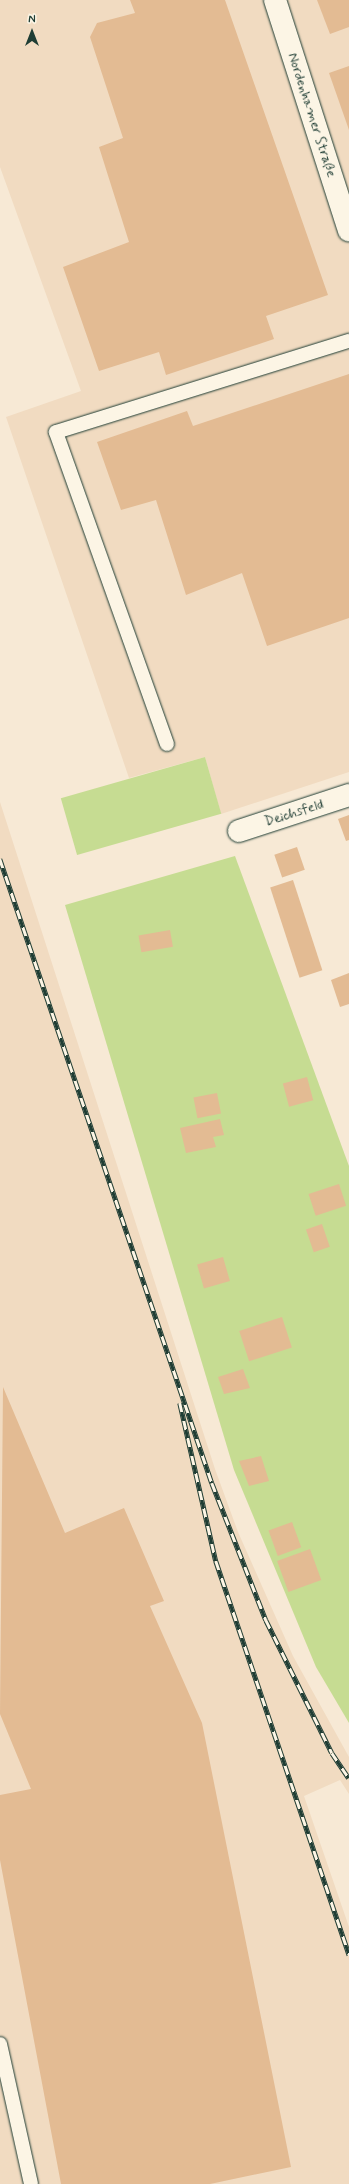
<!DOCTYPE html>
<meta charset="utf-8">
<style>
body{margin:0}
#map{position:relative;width:349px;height:2184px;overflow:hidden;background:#f7e9d5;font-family:Mynerve,sans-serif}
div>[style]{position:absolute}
.built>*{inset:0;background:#f1dbc1}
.green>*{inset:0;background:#c6dc92;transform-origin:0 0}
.building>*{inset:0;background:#e3bb93;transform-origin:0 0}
.roads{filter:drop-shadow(0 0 1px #1f3d34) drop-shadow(0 0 1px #1f3d34)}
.service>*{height:14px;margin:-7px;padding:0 7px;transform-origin:7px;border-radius:7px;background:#fcf5e5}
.minor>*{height:22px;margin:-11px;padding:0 11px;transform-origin:11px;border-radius:11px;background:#fcf5e5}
.rail>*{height:4.5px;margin-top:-2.25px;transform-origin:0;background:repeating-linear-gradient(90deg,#fcf5e5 0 9px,#1f3d34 0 18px);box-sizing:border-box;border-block:1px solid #1f3d34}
span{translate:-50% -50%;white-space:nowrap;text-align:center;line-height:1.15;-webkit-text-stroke:3px #fcf5e5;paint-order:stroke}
.street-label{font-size:14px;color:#1f3d34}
.north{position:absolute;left:12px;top:12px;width:40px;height:40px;-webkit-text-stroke:3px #fcf5e5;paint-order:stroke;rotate:0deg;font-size:11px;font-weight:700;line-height:16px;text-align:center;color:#1f3d34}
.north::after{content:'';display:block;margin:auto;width:14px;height:18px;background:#1f3d34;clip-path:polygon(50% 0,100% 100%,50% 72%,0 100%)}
</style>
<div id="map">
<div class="built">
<div style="clip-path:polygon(0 0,349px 0,349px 772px,221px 814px,205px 757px,129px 778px,6px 417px,81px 391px,0 167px)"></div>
<div style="clip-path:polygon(0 802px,215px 1469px,238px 1532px,293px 1656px,349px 1757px,349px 1794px,340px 1780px,304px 1796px,349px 1927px,349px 2184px,0 2184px)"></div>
</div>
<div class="green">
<div style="left:205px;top:757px;width:59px;height:150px;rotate:74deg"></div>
<div style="clip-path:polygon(235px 856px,349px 1166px,349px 1723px,316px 1667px,234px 1470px,65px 905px)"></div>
</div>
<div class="building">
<div style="clip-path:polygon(130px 0,225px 0,328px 295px,266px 316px,274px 339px,166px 375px,159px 352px,99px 371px,63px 267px,129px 242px,99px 147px,123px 138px,90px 37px,97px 23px,135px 13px)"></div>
<div style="clip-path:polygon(317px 0,349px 0,349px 27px,330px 34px)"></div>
<div style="clip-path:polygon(349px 66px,349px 130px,329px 73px)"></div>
<div style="clip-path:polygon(349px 374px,349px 618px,267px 646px,242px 573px,186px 595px,156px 500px,121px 510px,97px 442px,187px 411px,193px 426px)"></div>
<div style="clip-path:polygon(349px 815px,349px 840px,346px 841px,338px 819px)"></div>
<div style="left:297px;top:847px;width:24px;height:24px;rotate:71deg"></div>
<div style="left:293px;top:880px;width:95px;height:24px;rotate:72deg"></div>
<div style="left:170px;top:930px;width:17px;height:32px;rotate:80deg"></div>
<div style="clip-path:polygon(349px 973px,349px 1004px,340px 1007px,331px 980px)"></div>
<div style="left:307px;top:1077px;width:24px;height:25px;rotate:75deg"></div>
<div style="left:217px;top:1093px;width:21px;height:24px;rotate:79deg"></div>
<div style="clip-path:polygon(220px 1119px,224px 1135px,213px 1137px,216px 1147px,186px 1153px,180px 1128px)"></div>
<div style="left:339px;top:1184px;width:23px;height:32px;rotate:72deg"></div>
<div style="left:322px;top:1224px;width:24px;height:17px;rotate:71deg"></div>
<div style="left:223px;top:1257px;width:25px;height:27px;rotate:74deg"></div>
<div style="left:282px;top:1317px;width:32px;height:45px;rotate:72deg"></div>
<div style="clip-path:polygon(243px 1369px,250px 1388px,224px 1394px,218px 1377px)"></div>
<div style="clip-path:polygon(3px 1387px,65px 1533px,124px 1508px,164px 1601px,150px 1606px,202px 1723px,291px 2167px,210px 2184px,61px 2184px,0 1860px,0 1795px,31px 1789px,0 1714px)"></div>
<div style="clip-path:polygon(261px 1456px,269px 1481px,249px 1486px,239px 1461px)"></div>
<div style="left:292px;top:1522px;width:27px;height:25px;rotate:70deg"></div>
<div style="left:310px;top:1549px;width:33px;height:35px;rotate:70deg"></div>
</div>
<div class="roads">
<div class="service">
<div style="left:167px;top:744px;width:331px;rotate:-109.6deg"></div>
<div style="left:56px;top:432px;width:307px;rotate:-17.3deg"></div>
<div style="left:0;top:2044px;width:143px;rotate:77.5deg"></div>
</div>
<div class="minor">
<div style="left:275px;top:0;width:242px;rotate:72.2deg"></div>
<div style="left:239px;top:831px;width:116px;rotate:-18.1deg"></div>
</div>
</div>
<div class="rail">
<div style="left:0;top:859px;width:659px;rotate:71.24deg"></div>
<div style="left:212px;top:1483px;width:147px;rotate:68.5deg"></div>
<div style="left:266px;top:1620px;width:148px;rotate:63.6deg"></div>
<div style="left:332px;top:1753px;width:30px;rotate:56deg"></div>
<div style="left:180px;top:1403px;width:162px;rotate:77.2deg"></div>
<div style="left:216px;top:1561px;width:416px;rotate:71.3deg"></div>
</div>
<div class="street-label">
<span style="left:312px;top:115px;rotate:72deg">Nordenhamer Straße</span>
<span style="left:294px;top:813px;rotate:-18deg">Deichsfeld</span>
</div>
<div class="north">N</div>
</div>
